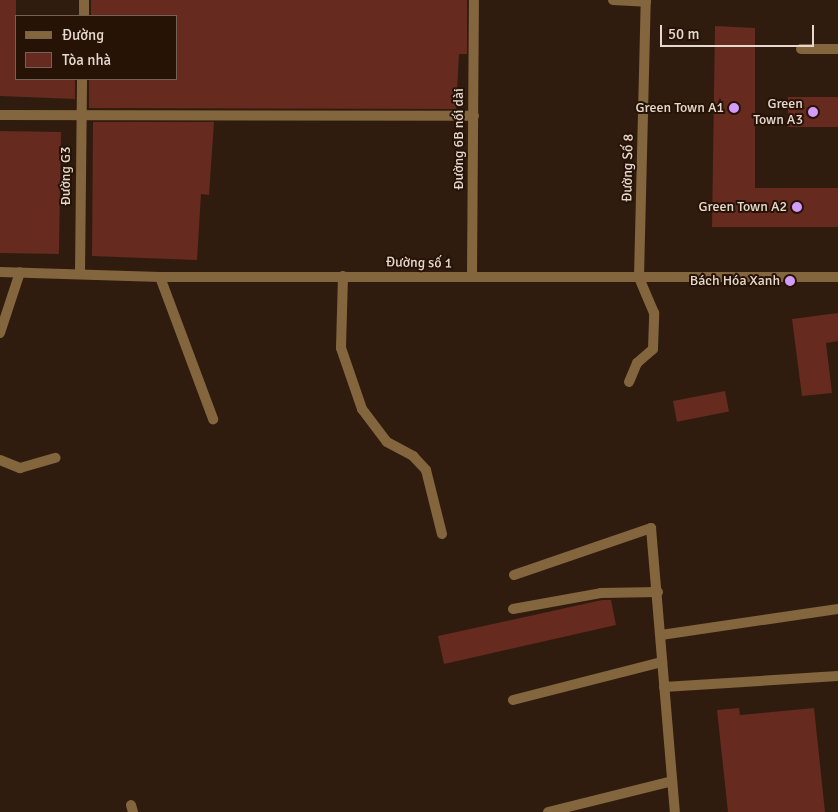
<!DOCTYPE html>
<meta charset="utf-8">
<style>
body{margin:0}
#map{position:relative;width:838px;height:812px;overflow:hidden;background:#301c0f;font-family:Signika,sans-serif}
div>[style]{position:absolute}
.building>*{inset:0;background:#662a1f;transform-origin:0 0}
.lane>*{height:10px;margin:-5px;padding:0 5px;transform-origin:5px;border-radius:5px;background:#83663e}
.street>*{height:10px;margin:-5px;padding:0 5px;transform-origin:5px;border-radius:5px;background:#83663e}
.dots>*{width:14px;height:14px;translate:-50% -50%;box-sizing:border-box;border:2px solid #261306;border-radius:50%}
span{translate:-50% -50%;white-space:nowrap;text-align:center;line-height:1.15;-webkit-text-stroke:4px #261306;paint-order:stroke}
.poi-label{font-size:14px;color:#e6d8cf}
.right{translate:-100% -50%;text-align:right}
.street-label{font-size:14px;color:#e6d8cf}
.legend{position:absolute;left:15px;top:15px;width:162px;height:65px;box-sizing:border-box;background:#261306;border:1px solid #736256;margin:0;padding:6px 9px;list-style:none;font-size:15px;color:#e6d8cf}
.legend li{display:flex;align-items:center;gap:10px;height:25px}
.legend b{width:25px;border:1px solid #736256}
.scale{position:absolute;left:660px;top:25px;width:154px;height:22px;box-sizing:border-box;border:2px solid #e6d8cf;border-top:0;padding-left:6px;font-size:15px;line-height:18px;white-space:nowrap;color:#e6d8cf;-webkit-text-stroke:4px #261306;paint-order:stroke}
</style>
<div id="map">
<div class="building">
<div style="clip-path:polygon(0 0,16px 0,16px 79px,75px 79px,75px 99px,0 96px)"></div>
<div style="clip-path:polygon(91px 0,467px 0,467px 54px,459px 54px,456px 109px,89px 108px,89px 79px,176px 79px,176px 16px,91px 16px)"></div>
<div style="clip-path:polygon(715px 26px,755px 28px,755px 188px,838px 188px,838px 227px,712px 227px)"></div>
<div style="left:788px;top:97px;width:50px;height:30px"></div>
<div style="clip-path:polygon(93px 122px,214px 122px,209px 195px,201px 194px,197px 260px,92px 256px)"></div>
<div style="left:61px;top:132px;width:122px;height:61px;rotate:91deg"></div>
<div style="clip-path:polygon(838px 313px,838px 341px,826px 343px,832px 393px,802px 396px,792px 319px)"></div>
<div style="left:725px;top:391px;width:21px;height:53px;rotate:79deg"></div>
<div style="clip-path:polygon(602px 600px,611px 600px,616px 625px,444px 664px,438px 636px)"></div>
<div style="clip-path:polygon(739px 708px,740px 715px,814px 708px,825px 812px,728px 812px,717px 710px)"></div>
</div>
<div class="lane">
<div style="left:801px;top:49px;width:37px"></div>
<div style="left:343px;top:276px;width:72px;rotate:91.6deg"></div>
<div style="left:341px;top:348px;width:65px;rotate:71deg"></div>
<div style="left:362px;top:409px;width:41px;rotate:52.9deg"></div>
<div style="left:387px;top:442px;width:30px;rotate:28deg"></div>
<div style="left:413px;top:456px;width:19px;rotate:47deg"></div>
<div style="left:426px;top:470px;width:66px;rotate:76deg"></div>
<div style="left:160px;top:277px;width:152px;rotate:69.5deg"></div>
<div style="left:0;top:333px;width:64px;rotate:-71.8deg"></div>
<div style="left:0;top:460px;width:22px;rotate:22deg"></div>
<div style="left:20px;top:468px;width:37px;rotate:-16deg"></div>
<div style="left:513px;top:609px;width:89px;rotate:-10.3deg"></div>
<div style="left:601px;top:593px;width:57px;rotate:-1deg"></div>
<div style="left:664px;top:687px;width:174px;rotate:-3.6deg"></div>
<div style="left:513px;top:700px;width:154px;rotate:-14.3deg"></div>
<div style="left:548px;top:812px;width:128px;rotate:-14deg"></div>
</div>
<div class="street">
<div style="left:613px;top:0;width:33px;rotate:3deg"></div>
<div style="left:84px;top:16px;width:16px;rotate:-90deg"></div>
<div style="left:0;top:115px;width:474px;rotate:0.1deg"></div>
<div style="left:0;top:272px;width:160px;rotate:1.8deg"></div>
<div style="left:160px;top:277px;width:678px"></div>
<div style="left:80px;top:273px;width:194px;rotate:-89.4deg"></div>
<div style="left:472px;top:277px;width:277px;rotate:-89.6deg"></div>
<div style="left:629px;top:382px;width:21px;rotate:-67deg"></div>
<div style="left:637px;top:363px;width:21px;rotate:-41deg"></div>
<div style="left:653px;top:349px;width:36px;rotate:-88deg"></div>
<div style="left:654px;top:313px;width:39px;rotate:-113deg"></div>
<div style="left:639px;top:277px;width:277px;rotate:-88.6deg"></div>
<div style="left:514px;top:575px;width:145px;rotate:-18.9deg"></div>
<div style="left:651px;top:528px;width:285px;rotate:85.2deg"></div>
<div style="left:661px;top:635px;width:179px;rotate:-8.4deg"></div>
<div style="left:131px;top:805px;width:7px;rotate:74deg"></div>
</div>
<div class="dots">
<div style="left:734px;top:108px;background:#d39cfc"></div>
<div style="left:813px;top:112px;background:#d39cfc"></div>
<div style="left:797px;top:207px;background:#d39cfc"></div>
<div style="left:790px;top:281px;background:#d39cfc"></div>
</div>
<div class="poi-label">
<span class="right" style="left:803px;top:112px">Green<br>Town A3</span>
<span class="right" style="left:724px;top:108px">Green Town A1</span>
<span class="right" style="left:787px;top:207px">Green Town A2</span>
<span class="right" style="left:780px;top:281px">Bách Hóa Xanh</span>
</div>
<div class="street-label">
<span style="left:459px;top:139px;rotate:-90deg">Đường 6B nối dài</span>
<span style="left:628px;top:168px;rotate:-89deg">Đường Số 8</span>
<span style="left:66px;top:176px;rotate:-90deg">Đường G3</span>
<span style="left:419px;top:263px;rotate:1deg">Đường số 1</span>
</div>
<ul class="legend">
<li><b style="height:6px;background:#83663e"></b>Đường</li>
<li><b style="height:14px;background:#662a1f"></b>Tòa nhà</li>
</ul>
<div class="scale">50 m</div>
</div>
